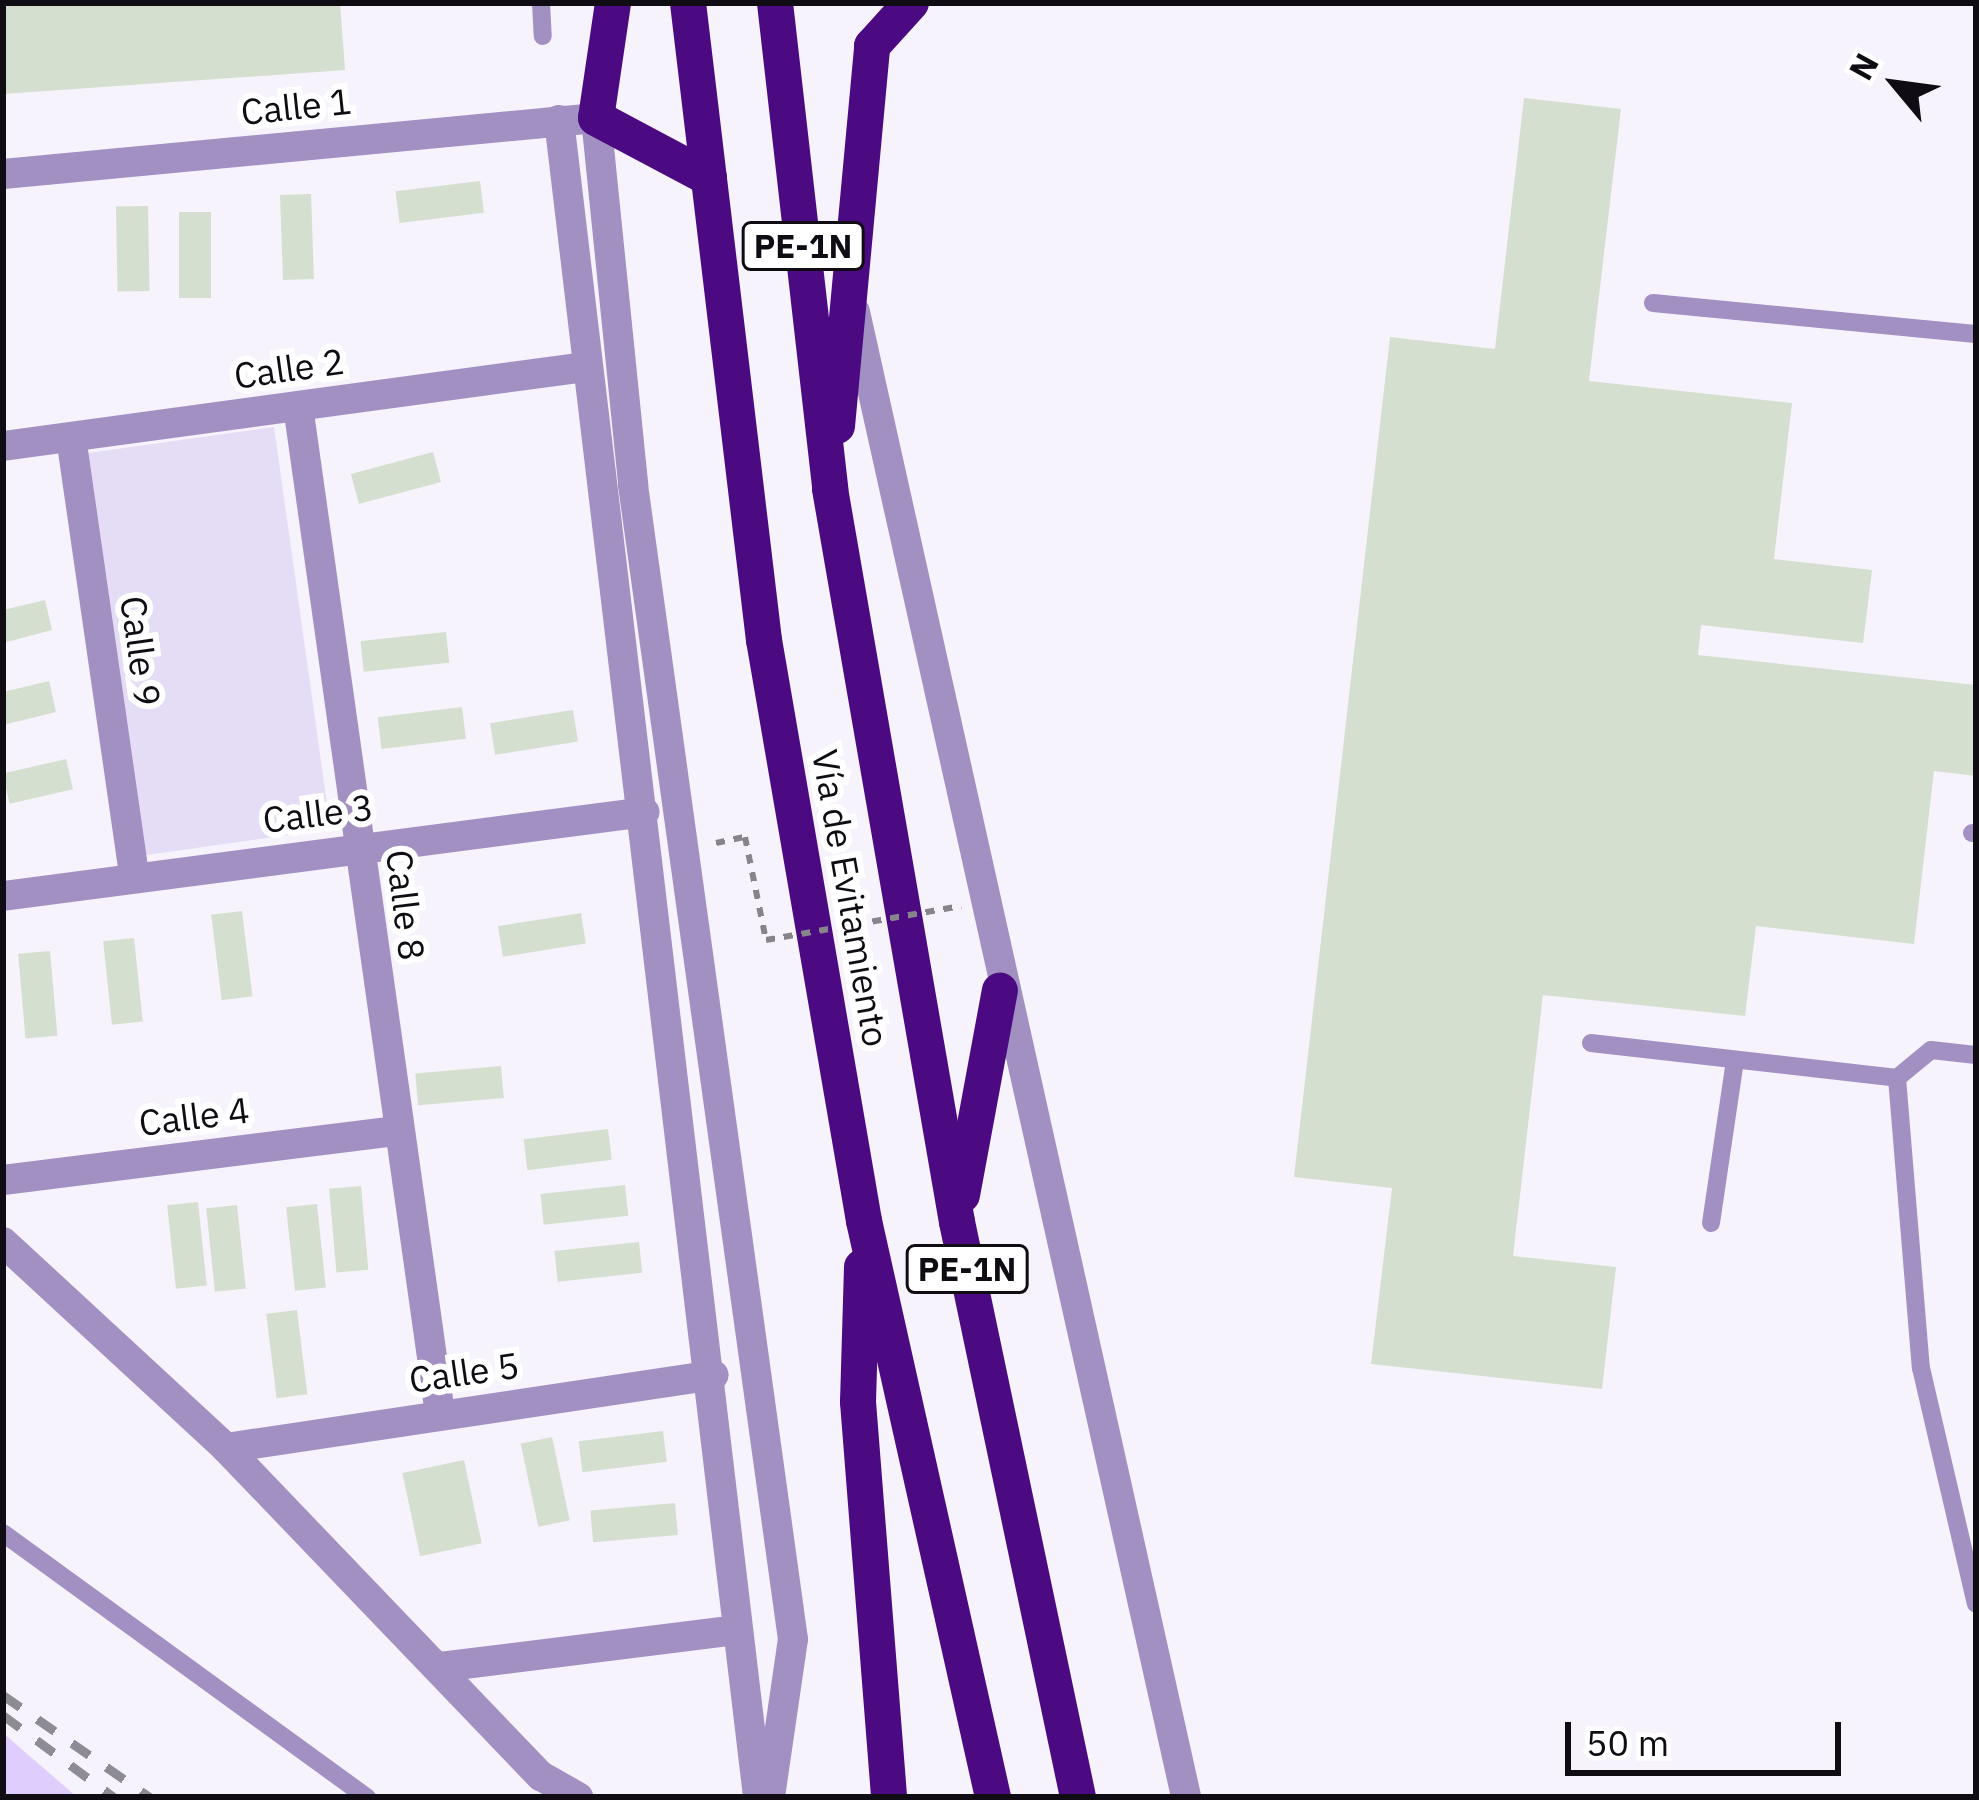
<!DOCTYPE html>
<meta charset="utf-8">
<style>
body{margin:0}
#map{position:relative;width:1979px;height:1800px;overflow:hidden;background:#f6f3fd;font-family:"IBM Plex Sans",sans-serif}
div>[style]{position:absolute}
.green>*{inset:0;background:#e5dcf5;transform-origin:0 0}
.water>*{inset:0;background:#dfcefd}
.building>*{inset:0;background:#d5dfcf;transform-origin:0 0}
.path>*{height:6px;margin-top:-3px;transform-origin:0;background:repeating-linear-gradient(90deg,#87848c 0 9px,transparent 0 18px)}
.lane>*{height:18px;margin:-9px;padding:0 9px;transform-origin:9px;border-radius:9px;background:#a390c3}
.street>*{height:30px;margin:-15px;padding:0 15px;transform-origin:15px;border-radius:15px;background:#a390c3}
.highway>*{height:36px;margin:-18px;padding:0 18px;transform-origin:18px;border-radius:18px;background:#4b0a81}
.rail>*{height:9px;margin-top:-4.5px;transform-origin:0;background:repeating-linear-gradient(90deg,#8d8b93 0 21px,transparent 0 42px)}
.path-bridge>*{height:6px;margin-top:-3px;transform-origin:0;background:repeating-linear-gradient(90deg,#87848c 0 9px,transparent 0 18px)}
span{translate:-50% -50%;white-space:nowrap;text-align:center;line-height:1.15;-webkit-text-stroke:12px #fff;paint-order:stroke}
.shield-label span{padding:3px 9px;background:#fff;border:3px solid;border-radius:9px;-webkit-text-stroke-width:0}
.shield-label{font-size:33px;color:#0f0d13;font-weight:700}
.street-label{font-size:36px;color:#0f0d13}
.frame{position:absolute;inset:0;border:6px solid #0f0d13;pointer-events:none}
.north{position:absolute;left:1835px;top:24px;width:120px;height:120px;-webkit-text-stroke:9px #fff;paint-order:stroke;rotate:299deg;font-size:33px;font-weight:700;line-height:48px;text-align:center;color:#0f0d13}
.north::after{content:'';display:block;margin:auto;width:42px;height:54px;background:#0f0d13;clip-path:polygon(50% 0,100% 100%,50% 72%,0 100%)}
.scale{position:absolute;left:1565px;top:1722px;width:276px;height:54px;box-sizing:border-box;border:6px solid #0f0d13;border-top:0;padding-left:15px;font-size:36px;line-height:42px;white-space:nowrap;color:#0f0d13;-webkit-text-stroke:9px #fff;paint-order:stroke}
</style>
<div id="map">
<div class="green">
<div style="left:274px;top:427px;width:406px;height:191px;rotate:82deg"></div>
</div>
<div class="water">
<div style="clip-path:polygon(3px 1733px,77px 1797px,3px 1797px)"></div>
</div>
<div class="building">
<div style="clip-path:polygon(3px 3px,340px 3px,345px 70px,3px 94px)"></div>
<div style="clip-path:polygon(1524px 98px,1621px 109px,1589px 381px,1792px 403px,1774px 559px,1872px 570px,1863px 643px,1701px 625px,1698px 655px,1976px 685px,1976px 776px,1934px 771px,1914px 944px,1756px 926px,1745px 1016px,1543px 995px,1513px 1256px,1616px 1267px,1602px 1389px,1371px 1364px,1392px 1188px,1294px 1177px,1390px 337px,1495px 349px)"></div>
<div style="left:480px;top:181px;width:32px;height:85px;rotate:83deg"></div>
<div style="left:311px;top:194px;width:85px;height:31px;rotate:88deg"></div>
<div style="left:148px;top:206px;width:85px;height:32px;rotate:89deg"></div>
<div style="left:179px;top:212px;width:32px;height:86px"></div>
<div style="left:433px;top:452px;width:31px;height:85px;rotate:75deg"></div>
<div style="clip-path:polygon(45px 600px,52px 630px,3px 643px,3px 610px)"></div>
<div style="left:446px;top:632px;width:31px;height:86px;rotate:84deg"></div>
<div style="clip-path:polygon(49px 681px,56px 712px,3px 725px,3px 692px)"></div>
<div style="left:462px;top:707px;width:32px;height:85px;rotate:83deg"></div>
<div style="left:573px;top:710px;width:32px;height:84px;rotate:81deg"></div>
<div style="left:66px;top:759px;width:31px;height:65px;rotate:77deg"></div>
<div style="left:242px;top:911px;width:86px;height:31px;rotate:83deg"></div>
<div style="left:581px;top:913px;width:31px;height:84px;rotate:81deg"></div>
<div style="left:134px;top:938px;width:84px;height:31px;rotate:84deg"></div>
<div style="left:50px;top:951px;width:85px;height:32px;rotate:85deg"></div>
<div style="left:501px;top:1066px;width:32px;height:86px;rotate:85deg"></div>
<div style="left:608px;top:1129px;width:31px;height:85px;rotate:83deg"></div>
<div style="left:625px;top:1185px;width:31px;height:85px;rotate:84deg"></div>
<div style="left:361px;top:1186px;width:84px;height:32px;rotate:85deg"></div>
<div style="left:198px;top:1202px;width:84px;height:31px;rotate:84deg"></div>
<div style="left:317px;top:1204px;width:84px;height:31px;rotate:84deg"></div>
<div style="left:237px;top:1205px;width:84px;height:31px;rotate:84deg"></div>
<div style="left:639px;top:1242px;width:31px;height:85px;rotate:84deg"></div>
<div style="left:297px;top:1310px;width:85px;height:31px;rotate:83deg"></div>
<div style="left:663px;top:1431px;width:31px;height:85px;rotate:83deg"></div>
<div style="left:552px;top:1437px;width:85px;height:32px;rotate:78deg"></div>
<div style="left:464px;top:1460px;width:85px;height:63px;rotate:78deg"></div>
<div style="left:675px;top:1503px;width:32px;height:85px;rotate:85deg"></div>
</div>
<div class="path">
<div style="left:716px;top:843px;width:30px;rotate:-12deg"></div>
<div style="left:745px;top:837px;width:105px;rotate:78.5deg"></div>
</div>
<div class="lane">
<div style="left:541px;top:3px;width:33px;rotate:87deg"></div>
<div style="left:1653px;top:303px;width:324px;rotate:5.5deg"></div>
<div style="left:1972px;top:833px;width:4px"></div>
<div style="left:1591px;top:1043px;width:308px;rotate:6.5deg"></div>
<div style="left:1897px;top:1078px;width:44px;rotate:-39.5deg"></div>
<div style="left:1931px;top:1050px;width:45px;rotate:6.3deg"></div>
<div style="left:1897px;top:1078px;width:291px;rotate:85.3deg"></div>
<div style="left:1921px;top:1368px;width:242px;rotate:76.9deg"></div>
<div style="left:1711px;top:1223px;width:165px;rotate:-81.6deg"></div>
<div style="left:3px;top:1533px;width:450px;rotate:36deg"></div>
</div>
<div class="street">
<div style="left:559px;top:120px;width:1689px;rotate:83.23deg"></div>
<div style="left:3px;top:174px;width:596px;rotate:-5.39deg"></div>
<div style="left:596px;top:118px;width:369px;rotate:84.2deg"></div>
<div style="left:633px;top:485px;width:1165px;rotate:82.11deg"></div>
<div style="left:793px;top:1639px;width:160px;rotate:98.3deg"></div>
<div style="left:855px;top:312px;width:1521px;rotate:77.43deg"></div>
<div style="left:298px;top:406px;width:1018px;rotate:81.98deg"></div>
<div style="left:71px;top:437px;width:443px;rotate:81.8deg"></div>
<div style="left:3px;top:446px;width:587px;rotate:-7.73deg"></div>
<div style="left:3px;top:896px;width:647px;rotate:-7.45deg"></div>
<div style="left:3px;top:1180px;width:395px;rotate:-7.1deg"></div>
<div style="left:3px;top:1242px;width:304px;rotate:42.7deg"></div>
<div style="left:226px;top:1448px;width:455px;rotate:46.2deg"></div>
<div style="left:541px;top:1776px;width:43px;rotate:29.6deg"></div>
<div style="left:226px;top:1448px;width:493px;rotate:-8.5deg"></div>
<div style="left:440px;top:1667px;width:300px;rotate:-7.1deg"></div>
</div>
<div class="highway">
<div style="left:613px;top:3px;width:116px;rotate:98.4deg"></div>
<div style="left:596px;top:118px;width:128px;rotate:28deg"></div>
<div style="left:688px;top:3px;width:642px;rotate:83.2deg"></div>
<div style="left:764px;top:640px;width:590px;rotate:80.23deg"></div>
<div style="left:864px;top:1221px;width:590px;rotate:77.38deg"></div>
<div style="left:775px;top:3px;width:489px;rotate:83.5deg"></div>
<div style="left:830px;top:489px;width:744px;rotate:80.17deg"></div>
<div style="left:957px;top:1222px;width:588px;rotate:78.12deg"></div>
<div style="left:837px;top:426px;width:382px;rotate:-84.7deg"></div>
<div style="left:872px;top:46px;width:58px;rotate:-47.8deg"></div>
<div style="left:962px;top:1195px;width:208px;rotate:-79.5deg"></div>
<div style="left:862px;top:1267px;width:135px;rotate:91.7deg"></div>
<div style="left:858px;top:1402px;width:396px;rotate:85.5deg"></div>
</div>
<div class="rail">
<div style="left:3px;top:1695px;width:179px;rotate:34.8deg"></div>
<div style="left:3px;top:1715px;width:138px;rotate:36.5deg"></div>
</div>
<div class="path-bridge">
<div style="left:766px;top:940px;width:198px;rotate:-9.9deg"></div>
</div>
<div class="shield-label">
<span style="left:803px;top:246px">PE-1N</span>
<span style="left:967px;top:1269px">PE-1N</span>
</div>
<div class="street-label">
<span style="left:296px;top:106px;rotate:-6deg">Calle 1</span>
<span style="left:289px;top:368px;rotate:-8deg">Calle 2</span>
<span style="left:141px;top:651px;rotate:82deg">Calle 9</span>
<span style="left:318px;top:813px;rotate:-7deg">Calle 3</span>
<span style="left:851px;top:898px;rotate:80deg">Vía de Evitamiento</span>
<span style="left:406px;top:905px;rotate:83deg">Calle 8</span>
<span style="left:194px;top:1116px;rotate:-7deg">Calle 4</span>
<span style="left:464px;top:1372px;rotate:-8deg">Calle 5</span>
</div>
<div class="frame"></div>
<div class="north">N</div>
<div class="scale">50 m</div>
</div>
